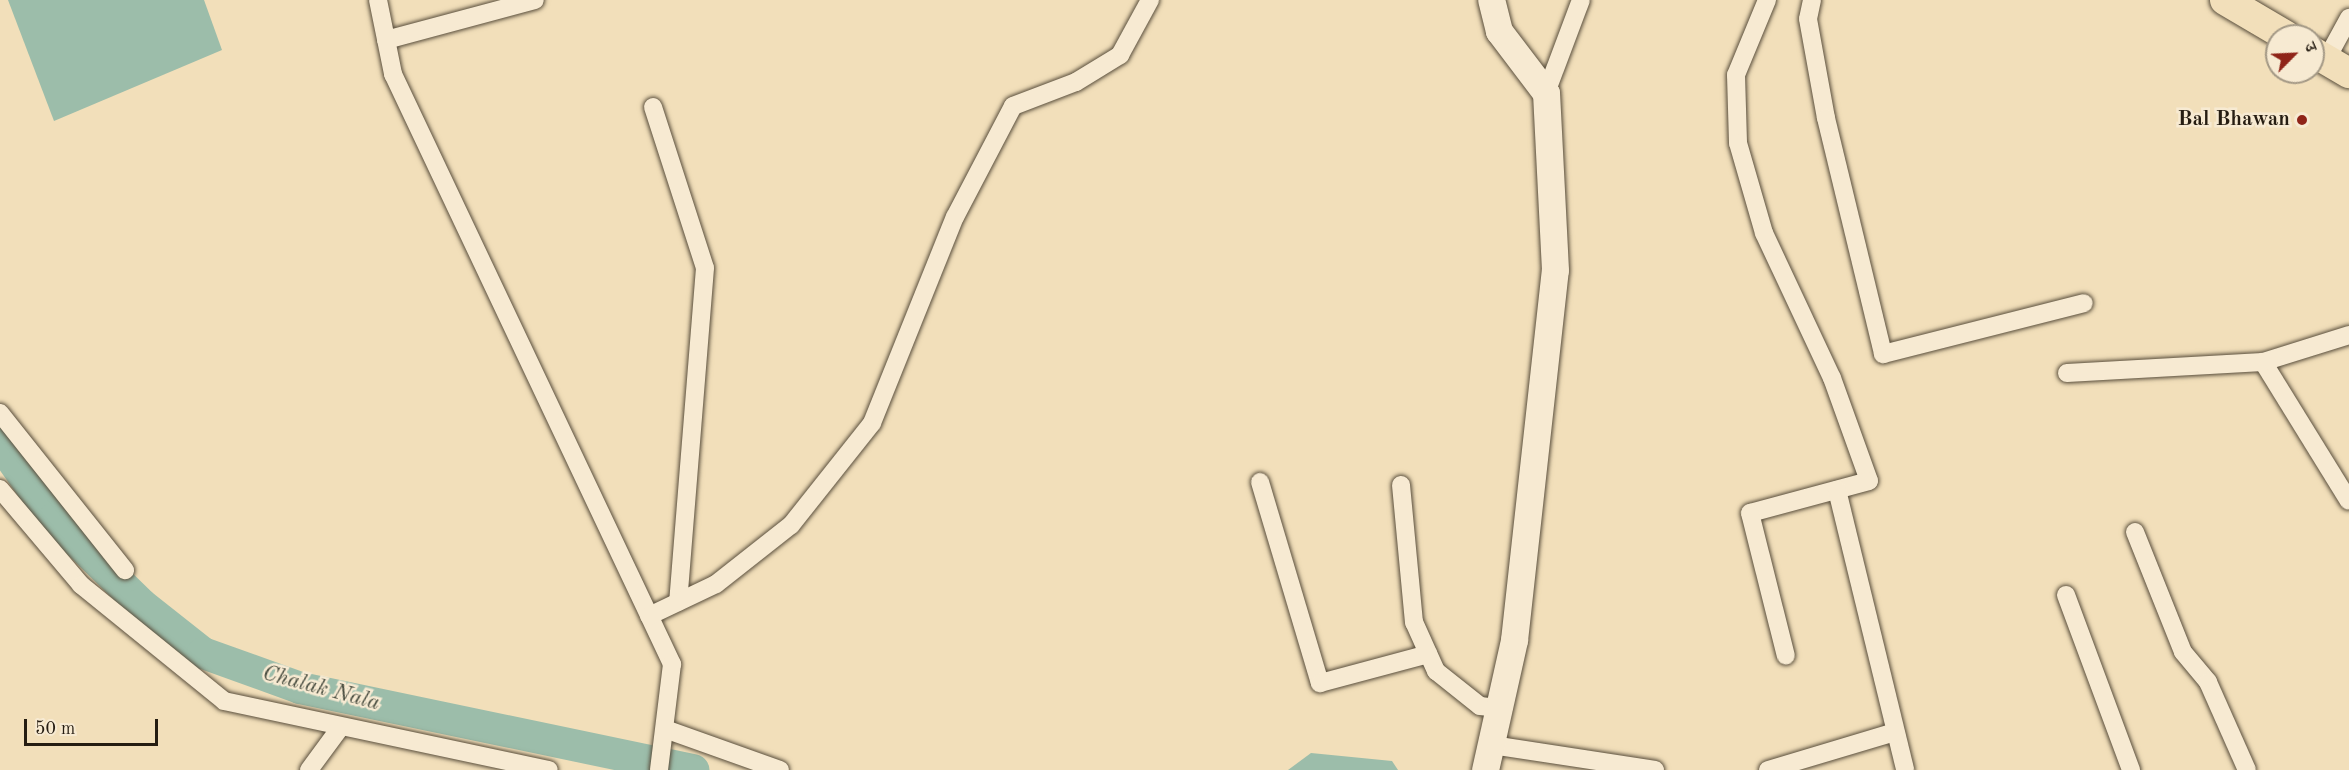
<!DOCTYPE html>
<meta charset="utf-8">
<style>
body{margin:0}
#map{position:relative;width:2349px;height:770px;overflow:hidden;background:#f2dfba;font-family:"Old Standard TT","Noto Serif Devanagari",serif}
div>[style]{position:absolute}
.water>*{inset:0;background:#9cbdaa}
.river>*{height:32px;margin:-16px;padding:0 16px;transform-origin:16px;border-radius:16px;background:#9cbdaa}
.roads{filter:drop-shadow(0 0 2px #594e3c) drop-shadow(0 0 2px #594e3c)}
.street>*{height:18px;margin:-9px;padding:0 9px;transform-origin:9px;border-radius:9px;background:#f7ead2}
.secondary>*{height:27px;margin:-13.5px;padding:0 13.5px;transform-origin:13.5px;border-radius:13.5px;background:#f7ead2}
.primary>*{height:30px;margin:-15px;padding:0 15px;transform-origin:15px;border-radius:15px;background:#f2dfba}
.dots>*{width:16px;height:16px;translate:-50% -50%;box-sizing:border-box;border:3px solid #f7ead2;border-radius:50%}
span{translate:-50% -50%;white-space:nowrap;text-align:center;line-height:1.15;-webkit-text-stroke:5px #f7ead2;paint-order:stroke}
.poi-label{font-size:21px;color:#261d12;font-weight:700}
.right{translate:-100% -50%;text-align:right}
.water-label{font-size:22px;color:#494d40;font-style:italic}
.north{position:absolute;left:2265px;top:24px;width:60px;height:60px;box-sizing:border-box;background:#f7ead2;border:2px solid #a39885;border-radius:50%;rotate:66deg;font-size:16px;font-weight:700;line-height:24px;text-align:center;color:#261d12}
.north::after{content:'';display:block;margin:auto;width:21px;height:27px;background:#8f2418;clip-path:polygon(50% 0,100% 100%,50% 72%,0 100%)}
.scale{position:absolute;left:24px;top:719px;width:134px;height:27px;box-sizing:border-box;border:3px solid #261d12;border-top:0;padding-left:8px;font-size:18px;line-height:21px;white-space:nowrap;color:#261d12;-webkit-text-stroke:4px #f7ead2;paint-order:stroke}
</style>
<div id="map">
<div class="water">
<div style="clip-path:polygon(8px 0,204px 0,222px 50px,54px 121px)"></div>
<div style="clip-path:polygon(1311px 753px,1392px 761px,1398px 770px,1288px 770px)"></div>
</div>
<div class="river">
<div style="left:0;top:443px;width:93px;rotate:54.6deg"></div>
<div style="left:54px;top:519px;width:122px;rotate:44.3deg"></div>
<div style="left:141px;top:604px;width:79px;rotate:38.3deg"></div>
<div style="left:203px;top:653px;width:103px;rotate:19.8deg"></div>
<div style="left:300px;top:688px;width:402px;rotate:11.8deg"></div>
</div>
<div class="roads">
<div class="street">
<div style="left:378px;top:0;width:76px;rotate:78.5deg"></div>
<div style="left:393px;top:74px;width:653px;rotate:64.69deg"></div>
<div style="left:672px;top:664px;width:107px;rotate:97deg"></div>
<div style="left:1767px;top:0;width:81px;rotate:112.5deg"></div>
<div style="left:1736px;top:75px;width:68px;rotate:88.3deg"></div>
<div style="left:1738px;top:143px;width:94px;rotate:73.9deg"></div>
<div style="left:1764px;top:233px;width:160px;rotate:64.9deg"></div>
<div style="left:1832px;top:378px;width:109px;rotate:70.2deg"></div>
<div style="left:1869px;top:481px;width:123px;rotate:164.9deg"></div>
<div style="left:1750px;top:513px;width:147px;rotate:75.9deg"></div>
<div style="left:1812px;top:0;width:19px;rotate:102deg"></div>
<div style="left:1808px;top:19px;width:101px;rotate:79.7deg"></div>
<div style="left:1826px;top:118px;width:243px;rotate:76.4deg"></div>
<div style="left:1883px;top:354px;width:207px;rotate:-14.2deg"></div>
<div style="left:386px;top:40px;width:154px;rotate:-15deg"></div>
<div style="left:2326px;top:60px;width:48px;rotate:-61.3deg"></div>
<div style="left:1546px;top:93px;width:99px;rotate:-69.4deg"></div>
<div style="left:653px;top:107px;width:169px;rotate:72.1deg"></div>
<div style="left:705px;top:268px;width:335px;rotate:94.6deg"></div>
<div style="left:2263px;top:362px;width:163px;rotate:58.3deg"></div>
<div style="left:2067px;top:373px;width:196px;rotate:-3.2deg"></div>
<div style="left:2263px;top:362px;width:90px;rotate:-17.4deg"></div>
<div style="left:0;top:413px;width:201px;rotate:51.5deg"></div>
<div style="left:1260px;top:482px;width:210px;rotate:73.4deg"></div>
<div style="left:1320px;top:683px;width:112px;rotate:-15deg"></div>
<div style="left:1401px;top:485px;width:138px;rotate:84.6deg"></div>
<div style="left:1414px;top:622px;width:54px;rotate:65.8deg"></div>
<div style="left:1436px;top:671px;width:56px;rotate:38.5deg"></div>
<div style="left:1480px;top:706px;width:20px;rotate:6deg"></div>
<div style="left:0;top:489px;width:126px;rotate:49.8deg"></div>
<div style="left:81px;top:585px;width:184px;rotate:39deg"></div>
<div style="left:224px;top:701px;width:332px;rotate:12deg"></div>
<div style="left:1837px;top:490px;width:288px;rotate:76.3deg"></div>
<div style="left:2135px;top:532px;width:129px;rotate:68.2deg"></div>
<div style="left:2183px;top:652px;width:39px;rotate:50deg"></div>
<div style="left:2208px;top:682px;width:96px;rotate:66.1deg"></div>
<div style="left:2066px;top:595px;width:187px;rotate:69.6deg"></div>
<div style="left:649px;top:616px;width:74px;rotate:-25.5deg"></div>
<div style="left:716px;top:584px;width:95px;rotate:-38.2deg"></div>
<div style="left:791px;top:525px;width:130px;rotate:-51.5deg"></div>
<div style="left:872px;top:423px;width:222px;rotate:-68.1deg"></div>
<div style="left:955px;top:217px;width:125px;rotate:-62.4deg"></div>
<div style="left:1013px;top:106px;width:67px;rotate:-20.9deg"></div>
<div style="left:1076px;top:82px;width:52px;rotate:-31.5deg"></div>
<div style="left:1120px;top:55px;width:63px;rotate:-61.4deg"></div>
<div style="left:665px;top:729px;width:122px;rotate:19.6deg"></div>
<div style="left:1492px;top:745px;width:165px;rotate:8.7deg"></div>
<div style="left:309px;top:770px;width:52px;rotate:-53.6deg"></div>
<div style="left:1768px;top:770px;width:133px;rotate:-16.7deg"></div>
</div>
<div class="secondary">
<div style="left:1485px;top:770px;width:133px;rotate:-77.4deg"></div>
<div style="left:1514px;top:640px;width:372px;rotate:-83.7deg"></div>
<div style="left:1555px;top:270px;width:177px;rotate:-92.9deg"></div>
<div style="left:1546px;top:93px;width:78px;rotate:-127.2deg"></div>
<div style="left:1499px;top:31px;width:32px;rotate:-104deg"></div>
</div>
<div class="primary">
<div style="left:2225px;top:0;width:71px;rotate:30.5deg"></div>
<div style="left:2313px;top:52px;width:42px;rotate:30.3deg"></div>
</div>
</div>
<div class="dots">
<div style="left:2302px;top:120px;background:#8f2418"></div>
</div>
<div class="poi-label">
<span class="right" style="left:2290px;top:120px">Bal Bhawan</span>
</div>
<div class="water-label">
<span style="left:321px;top:689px;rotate:15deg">Chalak Nala</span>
</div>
<div class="north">उ</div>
<div class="scale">50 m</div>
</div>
